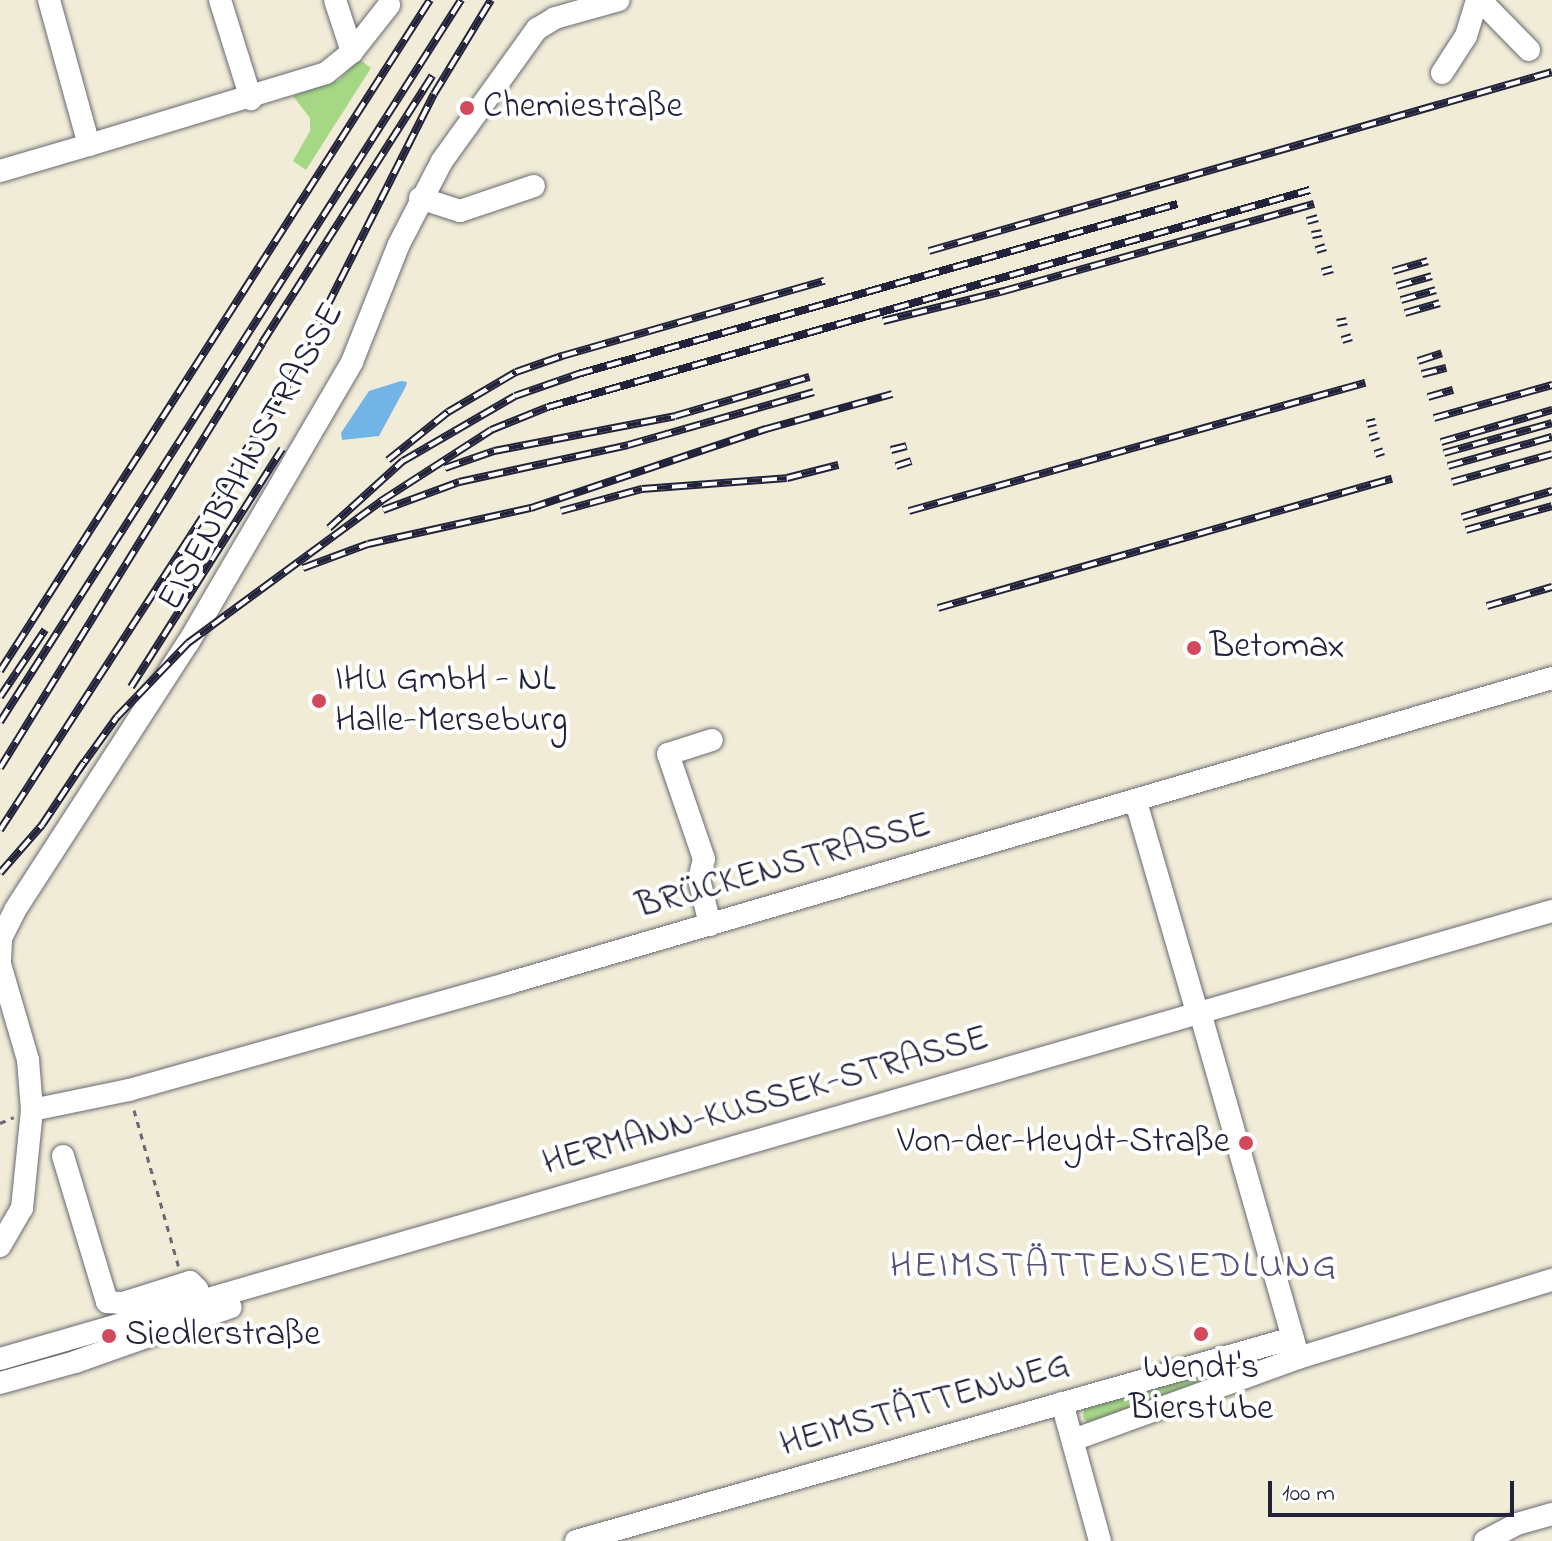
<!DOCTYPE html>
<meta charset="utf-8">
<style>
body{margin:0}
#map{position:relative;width:1552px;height:1541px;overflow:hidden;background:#f0ecd7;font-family:"Indie Flower",sans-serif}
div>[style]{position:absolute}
.green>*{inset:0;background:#a6d785}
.water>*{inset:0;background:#72b4e6}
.path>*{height:3px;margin-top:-1.5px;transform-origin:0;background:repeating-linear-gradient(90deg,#6a6972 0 6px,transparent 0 12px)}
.roads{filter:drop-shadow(0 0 2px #6a6972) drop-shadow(0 0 2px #6a6972)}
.minor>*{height:22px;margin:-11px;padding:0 11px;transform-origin:11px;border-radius:11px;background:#fff}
.rail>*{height:8px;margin-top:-4px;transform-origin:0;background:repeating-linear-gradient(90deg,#fff 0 15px,#22223b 0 30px);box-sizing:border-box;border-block:2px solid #22223b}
.dots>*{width:22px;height:22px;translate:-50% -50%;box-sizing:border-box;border:4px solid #fff;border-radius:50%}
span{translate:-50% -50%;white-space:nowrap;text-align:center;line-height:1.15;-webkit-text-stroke:8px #fff;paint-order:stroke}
.poi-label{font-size:36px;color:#22223b}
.left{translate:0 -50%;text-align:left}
.right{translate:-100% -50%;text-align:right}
.street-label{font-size:36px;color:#22223b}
.neighbourhood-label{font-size:38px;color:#565178;letter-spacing:2px}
.scale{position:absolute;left:1268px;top:1481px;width:246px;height:36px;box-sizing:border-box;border:4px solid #22223b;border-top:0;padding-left:10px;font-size:24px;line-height:28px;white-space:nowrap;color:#22223b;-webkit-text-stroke:6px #fff;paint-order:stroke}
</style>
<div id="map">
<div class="green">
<div style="clip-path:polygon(359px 59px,371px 68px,306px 170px,293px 161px,310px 131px,310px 118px,293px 96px,339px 80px)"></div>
<div style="clip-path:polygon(1275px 1348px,1278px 1355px,1089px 1425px,1083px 1417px,1084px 1406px)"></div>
</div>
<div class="water">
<div style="clip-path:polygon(401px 381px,407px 382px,406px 386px,379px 436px,342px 440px,341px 433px,369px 391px)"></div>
</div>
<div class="path">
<div style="left:134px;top:1110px;width:164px;rotate:74.1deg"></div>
<div style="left:0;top:1123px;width:15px;rotate:-23deg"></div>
</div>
<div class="roads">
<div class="minor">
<div style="left:49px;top:0;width:150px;rotate:74.6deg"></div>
<div style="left:89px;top:145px;width:248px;rotate:-16.9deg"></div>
<div style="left:326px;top:73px;width:33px;rotate:-39deg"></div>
<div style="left:352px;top:52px;width:60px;rotate:-51.8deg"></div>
<div style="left:220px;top:0;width:104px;rotate:72.6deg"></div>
<div style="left:335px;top:0;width:55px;rotate:71.9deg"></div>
<div style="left:1480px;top:0;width:70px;rotate:45.6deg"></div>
<div style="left:1442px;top:73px;width:44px;rotate:-57deg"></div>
<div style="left:1466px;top:36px;width:38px;rotate:-73deg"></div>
<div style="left:0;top:171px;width:93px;rotate:-16.3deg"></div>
<div style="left:420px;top:198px;width:42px;rotate:18deg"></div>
<div style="left:460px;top:211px;width:78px;rotate:-18.7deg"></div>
<div style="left:1136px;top:802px;width:219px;rotate:73.8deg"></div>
<div style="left:710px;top:925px;width:47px;rotate:-103.4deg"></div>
<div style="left:699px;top:879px;width:21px;rotate:-76deg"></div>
<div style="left:704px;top:859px;width:111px;rotate:-108.9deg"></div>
<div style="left:668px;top:754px;width:46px;rotate:-17.7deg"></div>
<div style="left:0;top:960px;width:22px;rotate:-87deg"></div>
<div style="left:1px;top:938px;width:31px;rotate:-63deg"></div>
<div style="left:15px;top:910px;width:318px;rotate:-57.1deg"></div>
<div style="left:188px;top:643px;width:325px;rotate:-59.7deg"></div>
<div style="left:352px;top:362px;width:127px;rotate:-68.3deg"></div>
<div style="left:399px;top:244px;width:93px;rotate:-62.6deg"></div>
<div style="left:442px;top:161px;width:163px;rotate:-54.3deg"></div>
<div style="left:537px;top:29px;width:21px;rotate:-31deg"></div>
<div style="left:555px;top:18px;width:66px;rotate:-15.7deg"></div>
<div style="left:0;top:964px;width:100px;rotate:73.7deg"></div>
<div style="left:28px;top:1060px;width:50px;rotate:85.4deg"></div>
<div style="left:32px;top:1110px;width:99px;rotate:95.8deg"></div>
<div style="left:22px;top:1208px;width:44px;rotate:120.1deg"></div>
<div style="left:1200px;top:1012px;width:355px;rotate:74.1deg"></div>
<div style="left:32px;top:1110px;width:99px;rotate:-11.7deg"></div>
<div style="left:129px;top:1090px;width:395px;rotate:-15.7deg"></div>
<div style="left:509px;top:983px;width:1087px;rotate:-16.3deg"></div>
<div style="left:63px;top:1156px;width:152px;rotate:73.2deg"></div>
<div style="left:107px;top:1302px;width:16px;rotate:4deg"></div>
<div style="left:123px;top:1303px;width:70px;rotate:-17.4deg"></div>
<div style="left:190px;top:1282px;width:10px;rotate:45deg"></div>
<div style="left:197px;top:1289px;width:13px;rotate:72deg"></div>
<div style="left:0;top:1359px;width:1615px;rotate:-16.1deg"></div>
<div style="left:0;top:1383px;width:78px;rotate:-15.6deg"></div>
<div style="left:75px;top:1362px;width:165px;rotate:-19.4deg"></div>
<div style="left:1062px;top:1403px;width:143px;rotate:74.6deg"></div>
<div style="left:1073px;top:1440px;width:239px;rotate:-20deg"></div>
<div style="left:1298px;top:1358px;width:266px;rotate:-17.1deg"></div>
<div style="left:576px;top:1541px;width:745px;rotate:-15.81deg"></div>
<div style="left:1485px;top:1541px;width:36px;rotate:-28deg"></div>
<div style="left:1517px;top:1524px;width:36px;rotate:-16deg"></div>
</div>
</div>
<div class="rail">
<div style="left:1307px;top:221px;width:11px;rotate:-15deg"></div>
<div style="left:1312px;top:235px;width:10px;rotate:-11deg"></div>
<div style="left:1316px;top:250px;width:10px;rotate:-17deg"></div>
<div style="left:929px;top:251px;width:648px;rotate:-16.03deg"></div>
<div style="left:1393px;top:271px;width:36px;rotate:-16deg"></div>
<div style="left:1322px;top:272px;width:11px;rotate:-15deg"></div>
<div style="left:1397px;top:286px;width:36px;rotate:-16deg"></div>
<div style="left:1401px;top:300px;width:36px;rotate:-16deg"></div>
<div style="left:1405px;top:313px;width:36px;rotate:-16deg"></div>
<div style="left:883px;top:321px;width:125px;rotate:-13.9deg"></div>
<div style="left:1004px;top:291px;width:322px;rotate:-15.7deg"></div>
<div style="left:1337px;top:323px;width:10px;rotate:-11deg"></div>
<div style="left:1342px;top:340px;width:10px;rotate:-17deg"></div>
<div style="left:1418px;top:361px;width:25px;rotate:-18deg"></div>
<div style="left:1422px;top:374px;width:25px;rotate:-14deg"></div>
<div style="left:1428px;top:397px;width:26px;rotate:-16deg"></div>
<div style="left:1434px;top:418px;width:123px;rotate:-15.6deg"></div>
<div style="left:1367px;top:424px;width:9px;rotate:-13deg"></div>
<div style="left:1370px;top:438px;width:9px;rotate:-18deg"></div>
<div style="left:1441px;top:442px;width:116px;rotate:-16.1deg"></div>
<div style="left:891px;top:450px;width:16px;rotate:-14deg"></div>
<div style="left:1444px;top:453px;width:112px;rotate:-15.5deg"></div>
<div style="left:1375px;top:454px;width:9px;rotate:-18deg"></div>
<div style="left:388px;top:460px;width:77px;rotate:-38.7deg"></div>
<div style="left:448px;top:412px;width:79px;rotate:-30.5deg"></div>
<div style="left:516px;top:372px;width:49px;rotate:-19.2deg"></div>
<div style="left:562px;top:356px;width:273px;rotate:-16deg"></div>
<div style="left:896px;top:466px;width:16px;rotate:-18deg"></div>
<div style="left:1448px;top:466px;width:108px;rotate:-15.6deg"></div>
<div style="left:445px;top:468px;width:52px;rotate:-19.1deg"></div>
<div style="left:494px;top:451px;width:184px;rotate:-10.9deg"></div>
<div style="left:675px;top:416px;width:140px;rotate:-16.2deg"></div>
<div style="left:1452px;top:482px;width:104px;rotate:-15.6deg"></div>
<div style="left:383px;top:510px;width:81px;rotate:-20.2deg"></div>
<div style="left:459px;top:482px;width:173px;rotate:-12.3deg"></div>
<div style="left:628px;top:445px;width:193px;rotate:-15.9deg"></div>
<div style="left:561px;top:511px;width:84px;rotate:-15.2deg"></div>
<div style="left:642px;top:489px;width:145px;rotate:-4.3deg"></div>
<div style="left:787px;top:478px;width:53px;rotate:-14.3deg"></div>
<div style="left:909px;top:511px;width:474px;rotate:-15.7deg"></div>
<div style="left:1462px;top:517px;width:94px;rotate:-16.1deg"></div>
<div style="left:329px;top:528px;width:100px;rotate:-42.2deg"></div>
<div style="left:403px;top:461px;width:129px;rotate:-30.1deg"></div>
<div style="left:515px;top:396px;width:67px;rotate:-19.2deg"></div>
<div style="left:578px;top:374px;width:623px;rotate:-15.84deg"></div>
<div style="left:1466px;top:530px;width:89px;rotate:-15.6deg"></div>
<div style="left:303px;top:568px;width:69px;rotate:-20.3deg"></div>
<div style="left:368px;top:544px;width:167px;rotate:-12.5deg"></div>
<div style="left:531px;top:508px;width:248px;rotate:-18.6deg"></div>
<div style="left:766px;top:429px;width:131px;rotate:-15.5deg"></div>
<div style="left:1487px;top:606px;width:68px;rotate:-16.3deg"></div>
<div style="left:938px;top:608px;width:472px;rotate:-15.9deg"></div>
<div style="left:0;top:671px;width:797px;rotate:-57.35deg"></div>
<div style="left:131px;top:687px;width:282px;rotate:-57.6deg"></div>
<div style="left:0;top:697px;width:81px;rotate:-56.1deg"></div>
<div style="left:0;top:722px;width:857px;rotate:-57.44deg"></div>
<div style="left:0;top:768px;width:499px;rotate:-58.3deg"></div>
<div style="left:262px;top:343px;width:317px;rotate:-57.5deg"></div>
<div style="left:78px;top:771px;width:67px;rotate:-54.2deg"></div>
<div style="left:117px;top:717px;width:103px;rotate:-46.2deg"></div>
<div style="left:188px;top:643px;width:240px;rotate:-36.3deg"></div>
<div style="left:381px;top:501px;width:131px;rotate:-32.8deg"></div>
<div style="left:491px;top:430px;width:61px;rotate:-22deg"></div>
<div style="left:548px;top:407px;width:792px;rotate:-15.9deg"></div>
<div style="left:0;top:830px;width:526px;rotate:-57.09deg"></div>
<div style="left:286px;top:388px;width:329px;rotate:-63.3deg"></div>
<div style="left:434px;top:94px;width:110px;rotate:-58.8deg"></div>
<div style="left:0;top:873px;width:64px;rotate:-48.8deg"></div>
<div style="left:42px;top:825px;width:76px;rotate:-56.3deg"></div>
</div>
<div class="dots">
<div style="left:467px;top:108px;background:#d1495b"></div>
<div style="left:1194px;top:648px;background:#d1495b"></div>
<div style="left:319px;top:701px;background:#d1495b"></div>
<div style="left:1246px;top:1143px;background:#d1495b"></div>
<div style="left:1201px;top:1334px;background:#d1495b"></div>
<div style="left:109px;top:1336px;background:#d1495b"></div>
</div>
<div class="poi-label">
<span class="left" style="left:483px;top:108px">Chemiestraße</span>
<span class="left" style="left:1210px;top:648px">Betomax</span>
<span class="left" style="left:335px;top:701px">IHU GmbH - NL<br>Halle-Merseburg</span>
<span class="right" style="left:1230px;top:1143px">Von-der-Heydt-Straße</span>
<span class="left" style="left:125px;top:1336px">Siedlerstraße</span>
<span style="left:1201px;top:1389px">Wendt's<br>Bierstube</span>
</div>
<div class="street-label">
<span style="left:252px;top:457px;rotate:-61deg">EISENBAHNSTRASSE</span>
<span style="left:784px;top:867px;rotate:-16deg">BRÜCKENSTRASSE</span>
<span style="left:766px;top:1102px;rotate:-16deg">HERMANN-KUSSEK-STRASSE</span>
<span style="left:925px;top:1406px;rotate:-16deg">HEIMSTÄTTENWEG</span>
</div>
<div class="neighbourhood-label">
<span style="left:1114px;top:1268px">HEIMSTÄTTENSIEDLUNG</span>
</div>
<div class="scale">100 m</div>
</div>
